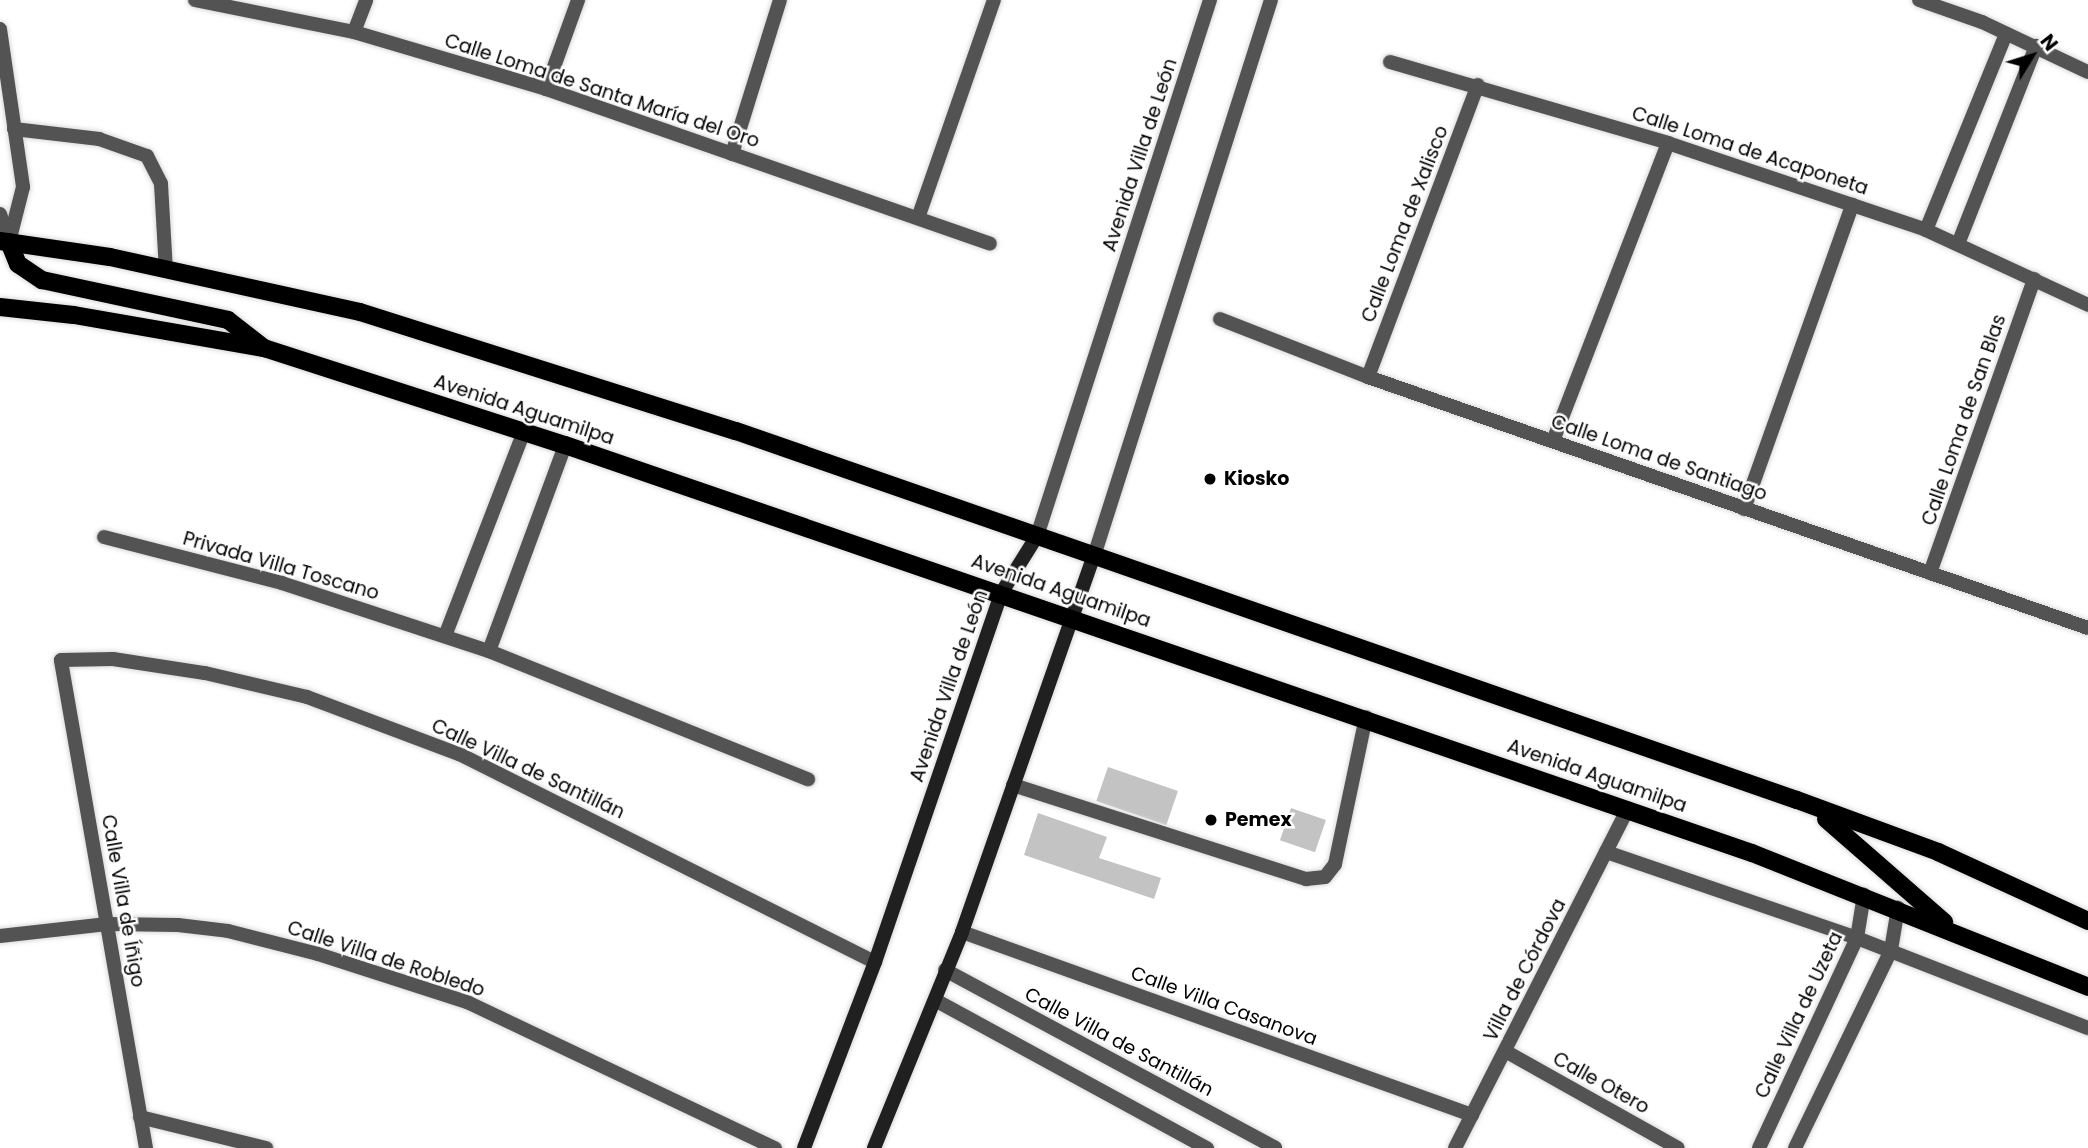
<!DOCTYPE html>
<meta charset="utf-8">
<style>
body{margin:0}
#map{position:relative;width:2088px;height:1148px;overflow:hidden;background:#fff;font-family:Poppins,sans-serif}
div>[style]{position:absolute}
.building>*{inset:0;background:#c3c3c3;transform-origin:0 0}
.roads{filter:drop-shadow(0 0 2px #dbdbdb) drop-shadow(0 0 2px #dbdbdb)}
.lane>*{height:14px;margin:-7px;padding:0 7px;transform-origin:7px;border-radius:7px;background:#535353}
.street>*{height:14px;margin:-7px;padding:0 7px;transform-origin:7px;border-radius:7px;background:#535353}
.secondary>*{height:14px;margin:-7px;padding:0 7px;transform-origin:7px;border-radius:7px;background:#202020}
.primary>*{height:18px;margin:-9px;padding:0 9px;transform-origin:9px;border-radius:9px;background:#000}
.dots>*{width:19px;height:19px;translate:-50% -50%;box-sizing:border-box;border:4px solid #fff;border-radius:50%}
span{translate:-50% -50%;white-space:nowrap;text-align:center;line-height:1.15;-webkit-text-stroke:5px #fff;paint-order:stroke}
.street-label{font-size:19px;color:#000}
.poi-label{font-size:19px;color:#000;font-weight:700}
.left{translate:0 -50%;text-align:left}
.north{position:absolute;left:1997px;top:21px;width:70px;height:70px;-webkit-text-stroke:5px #fff;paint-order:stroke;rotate:52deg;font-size:19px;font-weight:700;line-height:28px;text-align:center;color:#000}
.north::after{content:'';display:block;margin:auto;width:24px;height:32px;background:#000;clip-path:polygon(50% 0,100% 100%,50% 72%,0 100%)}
</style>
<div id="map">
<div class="building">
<div style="left:1108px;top:767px;width:74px;height:36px;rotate:19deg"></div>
<div style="left:1291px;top:808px;width:37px;height:34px;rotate:19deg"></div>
<div style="clip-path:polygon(1038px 813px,1107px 837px,1099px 858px,1161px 878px,1154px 899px,1024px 855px)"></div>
</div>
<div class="roads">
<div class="lane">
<div style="left:14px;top:129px;width:86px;rotate:6.7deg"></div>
<div style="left:99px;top:139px;width:51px;rotate:19.5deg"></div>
<div style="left:147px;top:156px;width:31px;rotate:63deg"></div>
<div style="left:161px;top:184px;width:86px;rotate:86.7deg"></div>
<div style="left:1013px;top:785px;width:308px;rotate:17.8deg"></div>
<div style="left:1306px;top:879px;width:19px;rotate:-6deg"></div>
<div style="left:1325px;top:877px;width:16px;rotate:-52deg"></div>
<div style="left:1335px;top:864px;width:150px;rotate:-78.1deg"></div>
</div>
<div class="street">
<div style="left:195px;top:0;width:162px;rotate:11.4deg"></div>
<div style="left:354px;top:32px;width:200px;rotate:16.5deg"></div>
<div style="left:546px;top:89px;width:470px;rotate:19.2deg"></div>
<div style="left:1919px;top:0;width:67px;rotate:19.2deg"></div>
<div style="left:1982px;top:22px;width:117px;rotate:25.3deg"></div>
<div style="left:0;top:29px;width:160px;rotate:81.7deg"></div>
<div style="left:23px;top:187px;width:57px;rotate:104.3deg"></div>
<div style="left:354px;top:32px;width:34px;rotate:-69deg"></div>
<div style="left:1390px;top:62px;width:290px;rotate:16.2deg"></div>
<div style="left:1668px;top:143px;width:272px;rotate:18.6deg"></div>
<div style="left:1926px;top:230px;width:179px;rotate:24.8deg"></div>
<div style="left:546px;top:89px;width:95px;rotate:-70.2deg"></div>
<div style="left:732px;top:154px;width:161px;rotate:-72.7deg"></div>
<div style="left:0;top:214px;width:28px;rotate:72deg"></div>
<div style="left:918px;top:218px;width:231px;rotate:-70.8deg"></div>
<div style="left:1926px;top:230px;width:212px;rotate:-67.8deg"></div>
<div style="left:1958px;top:244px;width:213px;rotate:-68.5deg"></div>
<div style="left:1220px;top:319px;width:159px;rotate:21.4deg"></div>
<div style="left:1368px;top:377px;width:762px;rotate:19.22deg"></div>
<div style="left:1368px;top:377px;width:312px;rotate:-69.4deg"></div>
<div style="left:1553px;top:441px;width:319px;rotate:-68.9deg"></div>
<div style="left:1744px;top:509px;width:323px;rotate:-70.4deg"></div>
<div style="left:1037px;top:536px;width:563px;rotate:-72.11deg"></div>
<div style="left:104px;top:537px;width:184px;rotate:14.5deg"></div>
<div style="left:282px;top:583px;width:218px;rotate:18.2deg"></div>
<div style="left:489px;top:651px;width:344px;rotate:21.9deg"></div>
<div style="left:1094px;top:556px;width:583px;rotate:-72.34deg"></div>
<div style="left:1930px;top:573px;width:312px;rotate:-70.5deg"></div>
<div style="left:445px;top:636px;width:220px;rotate:-68.9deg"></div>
<div style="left:489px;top:651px;width:220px;rotate:-69.7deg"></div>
<div style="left:1606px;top:852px;width:265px;rotate:18.9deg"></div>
<div style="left:1857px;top:938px;width:248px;rotate:21.3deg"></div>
<div style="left:962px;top:932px;width:542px;rotate:19.74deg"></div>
<div style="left:0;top:936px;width:108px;rotate:-6.4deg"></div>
<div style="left:107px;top:924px;width:71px;rotate:0.8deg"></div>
<div style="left:178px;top:925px;width:50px;rotate:6.8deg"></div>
<div style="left:228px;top:931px;width:93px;rotate:14.3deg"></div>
<div style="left:318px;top:954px;width:157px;rotate:17.9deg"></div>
<div style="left:467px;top:1002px;width:341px;rotate:25.4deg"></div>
<div style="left:945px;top:970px;width:375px;rotate:28.3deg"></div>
<div style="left:935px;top:1000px;width:310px;rotate:28.6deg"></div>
<div style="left:1505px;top:1051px;width:198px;rotate:29.3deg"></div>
<div style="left:140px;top:1117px;width:130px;rotate:13.8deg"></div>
<div style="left:146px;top:1148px;width:495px;rotate:-99.9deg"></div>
<div style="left:61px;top:660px;width:52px;rotate:-1.1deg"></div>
<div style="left:113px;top:659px;width:93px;rotate:8.7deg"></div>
<div style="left:205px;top:673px;width:105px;rotate:13.2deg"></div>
<div style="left:307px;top:697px;width:162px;rotate:20.6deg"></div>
<div style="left:459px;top:754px;width:465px;rotate:26.6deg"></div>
<div style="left:1455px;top:1148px;width:381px;rotate:-63deg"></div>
<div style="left:1759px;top:1148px;width:232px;rotate:-65deg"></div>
<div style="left:1857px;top:938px;width:44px;rotate:-80.8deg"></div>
<div style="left:1795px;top:1148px;width:220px;rotate:-64.1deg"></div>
<div style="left:1891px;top:950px;width:43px;rotate:-80.5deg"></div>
</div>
<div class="secondary">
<div style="left:804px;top:1148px;width:199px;rotate:-69.1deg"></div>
<div style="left:875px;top:962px;width:391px;rotate:-71.1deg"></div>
<div style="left:1002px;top:592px;width:66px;rotate:-58deg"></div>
<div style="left:874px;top:1148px;width:233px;rotate:-67.8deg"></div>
<div style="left:962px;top:932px;width:398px;rotate:-70.7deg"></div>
</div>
<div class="primary">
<div style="left:0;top:241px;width:111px;rotate:8.3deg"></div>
<div style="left:110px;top:257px;width:256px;rotate:12.4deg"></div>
<div style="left:360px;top:312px;width:394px;rotate:17.6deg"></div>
<div style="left:736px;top:431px;width:1123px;rotate:19.18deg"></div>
<div style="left:1797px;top:800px;width:150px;rotate:20.2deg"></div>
<div style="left:1938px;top:852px;width:165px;rotate:24.7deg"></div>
<div style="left:9px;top:242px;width:24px;rotate:68deg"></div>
<div style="left:18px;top:264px;width:29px;rotate:34deg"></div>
<div style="left:42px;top:280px;width:190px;rotate:12.1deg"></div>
<div style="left:228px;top:320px;width:46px;rotate:37.9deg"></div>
<div style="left:0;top:307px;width:74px;rotate:6.2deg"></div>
<div style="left:74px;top:315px;width:193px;rotate:9.9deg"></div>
<div style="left:264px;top:348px;width:316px;rotate:17.9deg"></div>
<div style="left:565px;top:445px;width:1255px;rotate:18.97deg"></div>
<div style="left:1752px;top:853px;width:362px;rotate:21.7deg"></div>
<div style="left:1826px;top:819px;width:157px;rotate:41.1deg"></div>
</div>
</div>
<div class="dots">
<div style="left:1210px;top:479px;background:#000"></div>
<div style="left:1211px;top:820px;background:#000"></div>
</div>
<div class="street-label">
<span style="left:602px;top:91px;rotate:18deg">Calle Loma de Santa María del Oro</span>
<span style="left:1750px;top:151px;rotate:18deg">Calle Loma de Acaponeta</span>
<span style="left:1140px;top:155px;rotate:-72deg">Avenida Villa de León</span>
<span style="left:1405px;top:224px;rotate:-69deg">Calle Loma de Xalisco</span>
<span style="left:524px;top:410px;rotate:18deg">Avenida Aguamilpa</span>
<span style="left:1964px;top:420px;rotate:-71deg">Calle Loma de San Blas</span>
<span style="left:1659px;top:458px;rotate:19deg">Calle Loma de Santiago</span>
<span style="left:281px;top:566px;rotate:16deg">Privada Villa Toscano</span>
<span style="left:1061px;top:591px;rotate:19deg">Avenida Aguamilpa</span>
<span style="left:949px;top:686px;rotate:-71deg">Avenida Villa de León</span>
<span style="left:528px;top:769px;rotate:25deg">Calle Villa de Santillán</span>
<span style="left:1597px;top:776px;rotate:19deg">Avenida Aguamilpa</span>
<span style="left:123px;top:901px;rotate:80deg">Calle Villa de Íñigo</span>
<span style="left:386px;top:959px;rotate:18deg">Calle Villa de Robledo</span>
<span style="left:1525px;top:970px;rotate:-63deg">Villa de Córdova</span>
<span style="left:1224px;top:1006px;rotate:20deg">Calle Villa Casanova</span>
<span style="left:1799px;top:1015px;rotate:-65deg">Calle Villa de Uzeta</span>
<span style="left:1119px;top:1042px;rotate:28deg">Calle Villa de Santillán</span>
<span style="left:1601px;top:1083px;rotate:29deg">Calle Otero</span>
</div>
<div class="poi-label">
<span class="left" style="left:1224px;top:479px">Kiosko</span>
<span class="left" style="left:1225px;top:820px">Pemex</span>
</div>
<div class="north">N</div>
</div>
